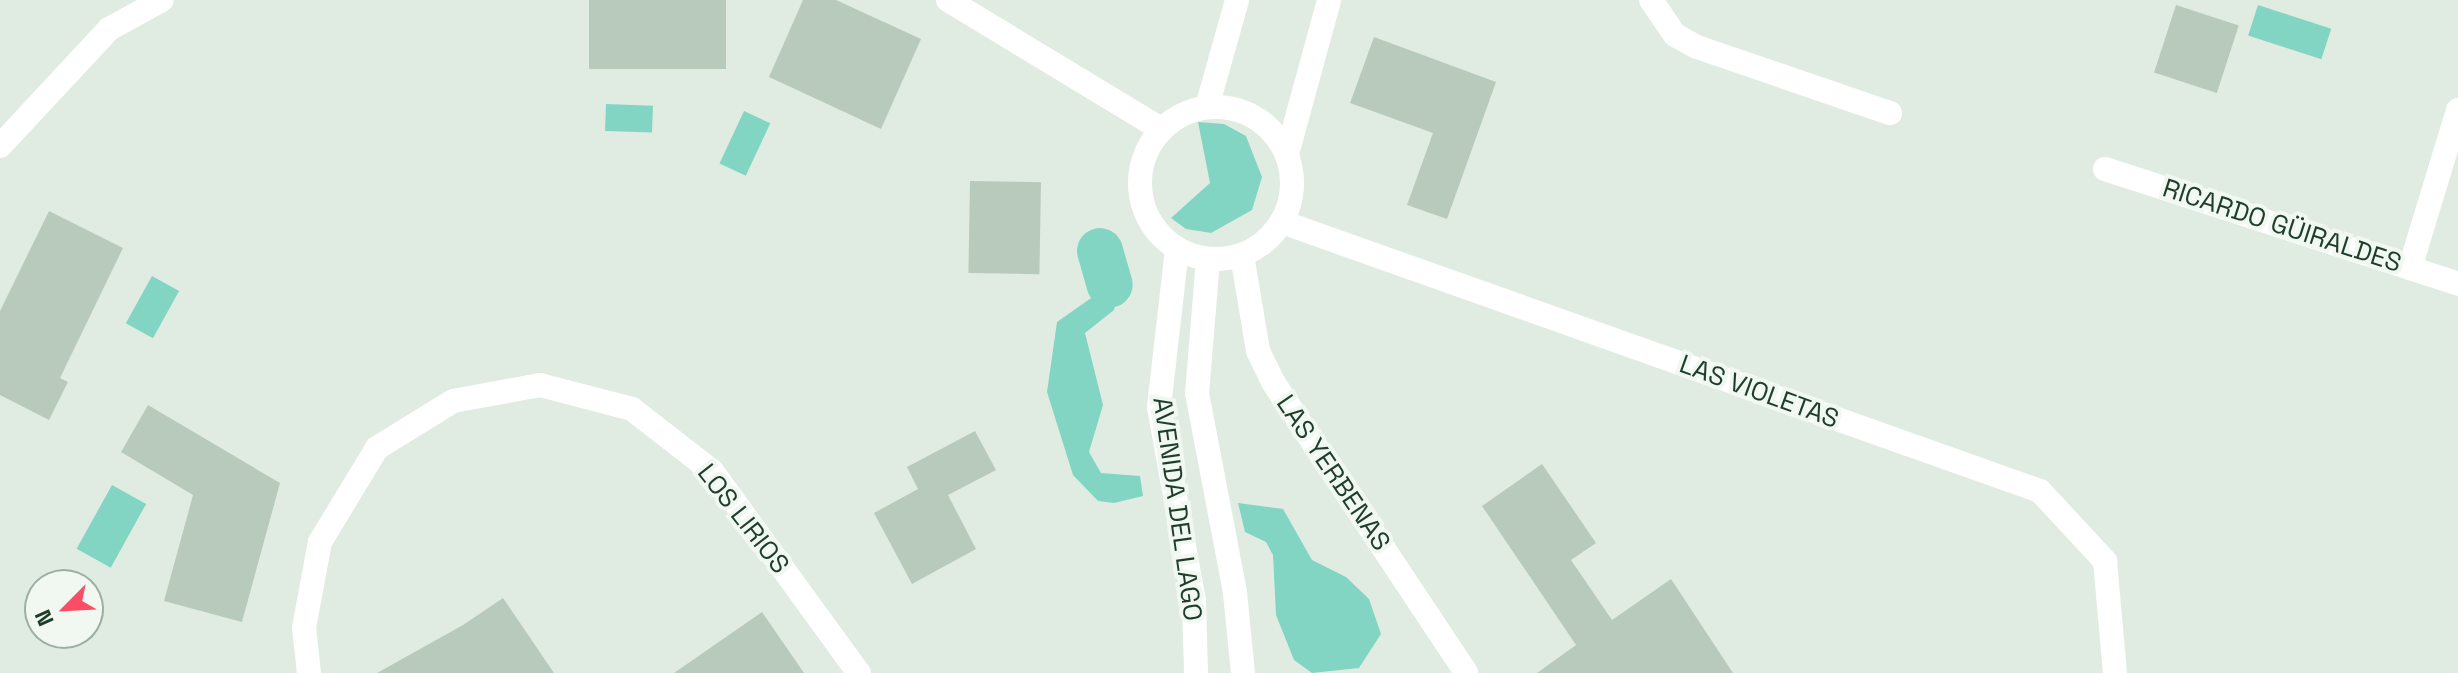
<!DOCTYPE html>
<meta charset="utf-8">
<style>
body{margin:0}
#map{position:relative;width:2458px;height:673px;overflow:hidden;background:#e0ece2;font-family:"Space Grotesk",sans-serif}
div>[style]{position:absolute}
.water>*{inset:0;background:#83d5c3;transform-origin:0 0}
.canal>*{height:46px;margin:-23px;padding:0 23px;transform-origin:23px;border-radius:23px;background:#83d5c3}
.building>*{inset:0;background:#b8cabc;transform-origin:0 0}
.street>*{height:24px;margin:-12px;padding:0 12px;transform-origin:12px;border-radius:12px;background:#fff}
.street>.ring{margin:-12px;padding:0;box-sizing:content-box;background:none;border:24px solid #fff;border-radius:50%}
span{translate:-50% -50%;white-space:nowrap;text-align:center;line-height:1.15;-webkit-text-stroke:8px #f0f8f1;paint-order:stroke}
.street-label{font-size:26px;color:#1f3d2a}
.north{position:absolute;left:24px;top:569px;width:80px;height:80px;box-sizing:border-box;background:#f0f8f1;border:2px solid #9cada1;border-radius:50%;rotate:246deg;font-size:22px;font-weight:700;line-height:32px;text-align:center;color:#1f3d2a}
.north::after{content:'';display:block;margin:auto;width:28px;height:36px;background:#fb4e66;clip-path:polygon(50% 0,100% 100%,50% 72%,0 100%)}
</style>
<div id="map">
<div class="water">
<div style="left:2258px;top:5px;width:77px;height:32px;rotate:18deg"></div>
<div style="left:606px;top:104px;width:47px;height:27px;rotate:2deg"></div>
<div style="left:744px;top:111px;width:29px;height:58px;rotate:25deg"></div>
<div style="clip-path:polygon(1198px 122px,1224px 124px,1246px 136px,1262px 177px,1252px 210px,1211px 233px,1186px 229px,1171px 218px,1210px 183px)"></div>
<div style="left:152px;top:276px;width:31px;height:54px;rotate:29deg"></div>
<div style="clip-path:polygon(1099px 283px,1119px 286px,1114px 310px,1085px 333px,1103px 405px,1089px 452px,1101px 473px,1140px 476px,1143px 496px,1114px 503px,1098px 501px,1073px 475px,1047px 392px,1057px 322px,1094px 296px)"></div>
<div style="left:112px;top:485px;width:39px;height:73px;rotate:29deg"></div>
<div style="clip-path:polygon(1238px 503px,1283px 509px,1312px 560px,1346px 577px,1369px 599px,1381px 634px,1359px 668px,1312px 673px,1294px 660px,1276px 615px,1273px 555px,1266px 542px,1245px 532px)"></div>
</div>
<div class="canal">
<div style="left:1100px;top:251px;width:35px;rotate:74deg"></div>
</div>
<div class="building">
<div style="left:589px;top:0;width:137px;height:69px"></div>
<div style="clip-path:polygon(803px 0,836px 0,921px 39px,881px 129px,769px 77px)"></div>
<div style="left:2176px;top:5px;width:66px;height:71px;rotate:18deg"></div>
<div style="clip-path:polygon(1374px 37px,1496px 82px,1447px 219px,1407px 205px,1433px 133px,1350px 103px)"></div>
<div style="left:970px;top:181px;width:71px;height:92px;rotate:1deg"></div>
<div style="clip-path:polygon(49px 211px,123px 248px,60px 378px,68px 382px,49px 420px,0 395px,0 311px)"></div>
<div style="clip-path:polygon(148px 405px,280px 483px,242px 622px,164px 601px,193px 495px,121px 452px)"></div>
<div style="clip-path:polygon(975px 431px,996px 470px,948px 495px,976px 549px,912px 584px,874px 513px,918px 489px,907px 467px)"></div>
<div style="clip-path:polygon(1542px 464px,1596px 543px,1571px 560px,1612px 620px,1671px 579px,1733px 673px,1537px 673px,1576px 645px,1482px 506px)"></div>
<div style="clip-path:polygon(503px 598px,554px 673px,377px 673px,463px 625px)"></div>
<div style="clip-path:polygon(762px 612px,804px 673px,674px 673px)"></div>
</div>
<div class="street">
<div style="left:948px;top:0;width:249px;rotate:31.2deg"></div>
<div style="left:1651px;top:0;width:42px;rotate:55.6deg"></div>
<div style="left:1675px;top:35px;width:25px;rotate:29deg"></div>
<div style="left:1697px;top:47px;width:204px;rotate:18.9deg"></div>
<div class="ring" style="left:1140px;top:107px;width:128px;height:128px"></div>
<div style="left:1207px;top:107px;width:111px;rotate:-74.3deg"></div>
<div style="left:0;top:146px;width:160px;rotate:-47deg"></div>
<div style="left:109px;top:29px;width:60px;rotate:-28.7deg"></div>
<div style="left:1287px;top:154px;width:160px;rotate:-74.7deg"></div>
<div style="left:2105px;top:169px;width:371px;rotate:18deg"></div>
<div style="left:1282px;top:222px;width:804px;rotate:19.54deg"></div>
<div style="left:2040px;top:491px;width:96px;rotate:47.1deg"></div>
<div style="left:2105px;top:561px;width:112px;rotate:84.9deg"></div>
<div style="left:1177px;top:249px;width:159px;rotate:96.5deg"></div>
<div style="left:1159px;top:407px;width:197px;rotate:79.8deg"></div>
<div style="left:1194px;top:601px;width:72px;rotate:88.4deg"></div>
<div style="left:1242px;top:255px;width:97px;rotate:80.5deg"></div>
<div style="left:1258px;top:351px;width:34px;rotate:64deg"></div>
<div style="left:1273px;top:382px;width:349px;rotate:56.4deg"></div>
<div style="left:1208px;top:260px;width:133px;rotate:94.7deg"></div>
<div style="left:1197px;top:393px;width:204px;rotate:79.2deg"></div>
<div style="left:1235px;top:593px;width:80px;rotate:84.3deg"></div>
<div style="left:2410px;top:268px;width:165px;rotate:-73.1deg"></div>
<div style="left:309px;top:673px;width:45px;rotate:-96.3deg"></div>
<div style="left:304px;top:628px;width:87px;rotate:-79.5deg"></div>
<div style="left:320px;top:542px;width:110px;rotate:-58.8deg"></div>
<div style="left:377px;top:448px;width:89px;rotate:-31.7deg"></div>
<div style="left:453px;top:401px;width:88px;rotate:-10.4deg"></div>
<div style="left:540px;top:385px;width:95px;rotate:14.6deg"></div>
<div style="left:632px;top:409px;width:101px;rotate:37.8deg"></div>
<div style="left:712px;top:471px;width:250px;rotate:54deg"></div>
</div>
<div class="street-label">
<span style="left:2282px;top:226px;rotate:18deg">RICARDO GÜIRALDES</span>
<span style="left:1759px;top:392px;rotate:20deg">LAS VIOLETAS</span>
<span style="left:1333px;top:473px;rotate:56deg">LAS YERBENAS</span>
<span style="left:1177px;top:509px;rotate:82deg">AVENIDA DEL LAGO</span>
<span style="left:743px;top:519px;rotate:52deg">LOS LIRIOS</span>
</div>
<div class="north">N</div>
</div>
